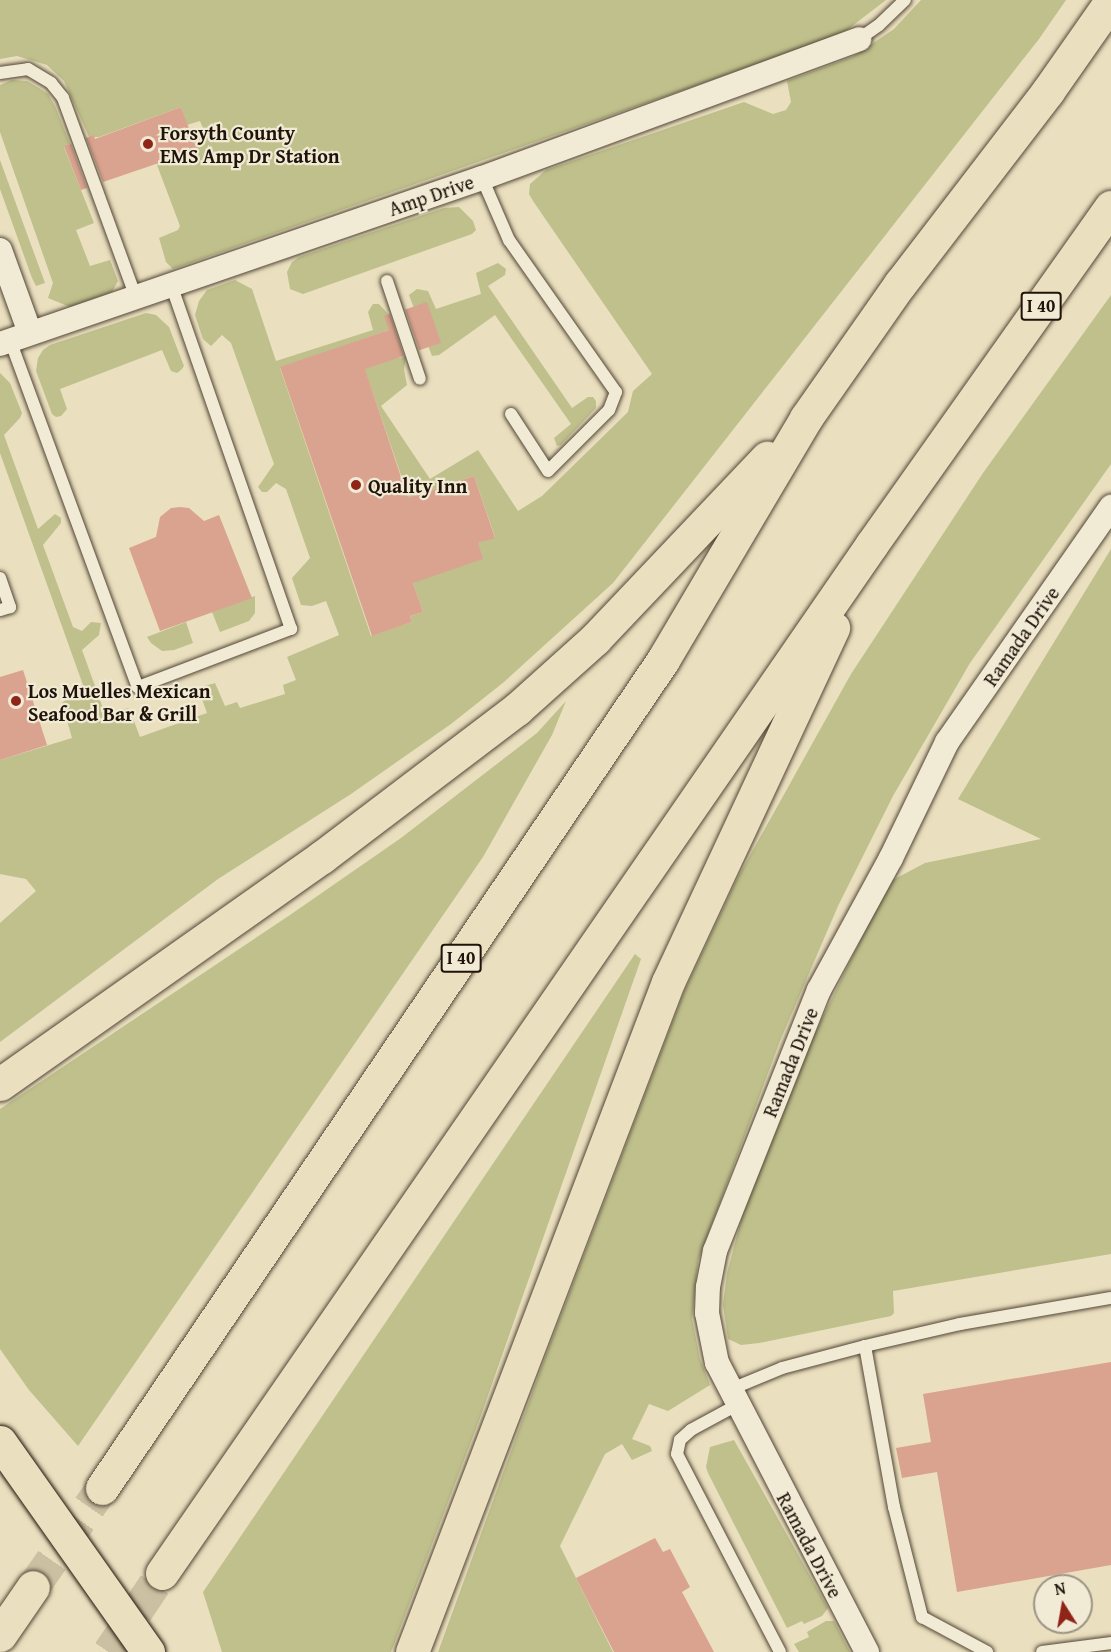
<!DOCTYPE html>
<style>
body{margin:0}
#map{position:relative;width:1111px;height:1652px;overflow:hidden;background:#eadfbe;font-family:"Gentium Book Plus",serif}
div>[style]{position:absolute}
.green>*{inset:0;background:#bfc08c}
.building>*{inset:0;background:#d9a38f;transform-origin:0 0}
.highway-tunnel>*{height:33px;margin-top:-16.5px;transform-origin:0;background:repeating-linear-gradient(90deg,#ccc0a3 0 33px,transparent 0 49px)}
.roads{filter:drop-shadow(0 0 2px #524637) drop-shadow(0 0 2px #524637)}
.lane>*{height:12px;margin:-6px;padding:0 6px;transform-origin:6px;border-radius:6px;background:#f1ead5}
.street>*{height:24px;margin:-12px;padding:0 12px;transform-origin:12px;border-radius:12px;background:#f1ead5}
.highway>*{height:33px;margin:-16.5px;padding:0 16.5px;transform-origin:16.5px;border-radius:16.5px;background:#eadfbe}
.bridges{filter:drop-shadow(0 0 2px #1f130a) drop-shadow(0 0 2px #1f130a)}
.primary-bridge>*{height:33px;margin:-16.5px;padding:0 16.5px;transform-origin:16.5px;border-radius:16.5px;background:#eadfbe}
.dots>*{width:16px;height:16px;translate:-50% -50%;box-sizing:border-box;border:3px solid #f1ead5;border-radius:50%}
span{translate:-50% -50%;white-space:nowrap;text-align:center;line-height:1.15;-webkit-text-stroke:4.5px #f1ead5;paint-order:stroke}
.shield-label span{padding:2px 4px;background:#f1ead5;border:2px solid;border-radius:4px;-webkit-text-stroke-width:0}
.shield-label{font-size:18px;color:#1f130a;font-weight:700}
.poi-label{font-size:20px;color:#1f130a;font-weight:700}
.left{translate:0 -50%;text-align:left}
.street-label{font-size:20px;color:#1f130a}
.north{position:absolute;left:1033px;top:1574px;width:60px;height:60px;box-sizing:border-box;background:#f1ead5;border:2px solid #9d9484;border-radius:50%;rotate:349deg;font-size:16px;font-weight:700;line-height:24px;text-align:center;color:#1f130a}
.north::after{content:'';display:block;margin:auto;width:21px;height:27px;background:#8f2418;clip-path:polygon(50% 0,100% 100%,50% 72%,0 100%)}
</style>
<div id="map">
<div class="green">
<div style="clip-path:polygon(0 0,886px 0,847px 30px,828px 41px,760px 63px,173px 269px,166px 262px,159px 238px,178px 230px,180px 226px,157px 165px,197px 150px,193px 138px,205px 133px,200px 121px,187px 125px,181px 107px,99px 137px,89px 137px,64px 81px,47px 65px,17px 56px,0 59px)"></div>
<div style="clip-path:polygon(921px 0,1066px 0,1039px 39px,613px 583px,504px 682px,451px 724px,351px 794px,218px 879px,0 1042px,0 923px,36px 891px,26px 879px,0 874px,0 760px,72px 738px,62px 703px,83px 685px,0 453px,0 373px,10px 383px,22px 413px,20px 418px,4px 435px,38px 529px,55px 514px,61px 518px,61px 523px,43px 545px,73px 627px,82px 631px,91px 622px,101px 623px,99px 635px,82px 650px,105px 714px,129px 708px,140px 737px,207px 713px,198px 688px,215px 683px,225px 706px,237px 702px,240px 708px,285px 694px,283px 685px,296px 680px,287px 657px,339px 635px,326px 601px,312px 606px,301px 605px,292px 578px,310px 558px,286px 489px,276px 483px,267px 492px,262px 492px,258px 487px,274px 464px,231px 343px,222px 335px,211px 346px,203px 339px,195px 315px,199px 301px,207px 290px,235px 280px,252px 289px,276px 361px,373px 330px,368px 312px,373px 304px,379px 304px,389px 315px,389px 330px,280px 368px,371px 636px,412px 622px,410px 616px,423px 612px,413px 583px,478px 543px,495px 537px,474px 476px,388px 505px,403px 481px,363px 364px,394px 344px,399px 358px,406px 356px,404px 370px,407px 385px,381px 406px,430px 479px,478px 450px,518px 511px,542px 496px,628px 412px,633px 391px,652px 374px,533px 201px,529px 194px,530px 184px,546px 170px,744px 102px,773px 114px,786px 110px,791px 102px,787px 81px,854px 56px,894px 29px)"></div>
<div style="clip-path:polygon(12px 80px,27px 81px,39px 88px,48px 94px,55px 106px,70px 144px,64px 147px,94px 223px,76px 230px,90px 266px,110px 260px,118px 281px,112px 292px,70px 307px,48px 298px,53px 283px,0 132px,0 85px)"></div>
<div style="clip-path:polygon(0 160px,45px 283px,36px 286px,32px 278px,0 189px)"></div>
<div style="clip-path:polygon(459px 207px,473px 221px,476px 230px,472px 234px,303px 294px,290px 289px,287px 272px,292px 262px,299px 257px,444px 208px)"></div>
<div style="clip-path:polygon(498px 263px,506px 269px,505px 275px,488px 286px,572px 408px,588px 397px,593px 397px,596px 401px,596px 408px,561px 445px,557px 446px,554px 438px,571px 424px,495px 315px,439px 355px,432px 356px,409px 295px,417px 289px,428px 291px,436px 309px,481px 294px,476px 273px)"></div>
<div style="clip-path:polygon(1111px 295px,1111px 464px,970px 663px,893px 796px,838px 906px,780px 1041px,698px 1261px,692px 1319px,700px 1359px,710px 1385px,668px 1411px,649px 1404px,632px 1439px,650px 1446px,652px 1451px,632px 1460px,622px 1444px,605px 1454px,560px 1546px,613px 1652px,438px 1652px,546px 1355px,684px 992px,738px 877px,851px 674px,983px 473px)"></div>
<div style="clip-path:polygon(146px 313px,156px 315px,169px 327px,184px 366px,181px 370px,177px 373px,171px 371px,162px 350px,60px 389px,67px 409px,61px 416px,56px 417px,52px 414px,36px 371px,38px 358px,43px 350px,50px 345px)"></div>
<div style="clip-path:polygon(1111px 549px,1111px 1254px,893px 1291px,894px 1313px,891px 1316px,759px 1343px,741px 1345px,728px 1339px,723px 1305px,727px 1273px,742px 1217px,796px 1072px,889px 882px,925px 863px,1041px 839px,958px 799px)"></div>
<div style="clip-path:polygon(255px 596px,255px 613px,249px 621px,220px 632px,212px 612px)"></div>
<div style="clip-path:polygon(186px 622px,193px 643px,174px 650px,162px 651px,151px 643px,147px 637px)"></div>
<div style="clip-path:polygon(566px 701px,552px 735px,483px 857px,78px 1446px,29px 1390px,0 1349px,0 1109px,290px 915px,401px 838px,537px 733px)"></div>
<div style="clip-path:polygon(635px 954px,641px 959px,480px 1418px,391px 1652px,222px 1652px,203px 1592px)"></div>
<div style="clip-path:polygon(734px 1440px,828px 1608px,822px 1616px,804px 1624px,802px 1621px,787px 1628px,708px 1473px,706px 1467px,710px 1447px)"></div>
<div style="clip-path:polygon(826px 1621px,834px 1621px,850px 1652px,799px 1652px,794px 1644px,809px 1637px,807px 1632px)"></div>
</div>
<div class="building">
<div style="clip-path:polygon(181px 107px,197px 150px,103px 182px,86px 138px,94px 135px,95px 139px)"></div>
<div style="clip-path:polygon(71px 144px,87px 188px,81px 190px,64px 146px)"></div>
<div style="left:427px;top:302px;width:43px;height:23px;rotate:71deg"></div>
<div style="clip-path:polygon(390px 314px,404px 356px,365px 369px,408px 498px,474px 476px,495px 538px,478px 543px,483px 559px,413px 583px,423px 612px,410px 616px,412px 622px,372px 636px,280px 367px,389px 330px,384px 316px)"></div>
<div style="clip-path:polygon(180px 507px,189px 508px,204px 521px,219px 515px,252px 598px,160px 631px,129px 548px,156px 537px,160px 517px,171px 508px)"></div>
<div style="clip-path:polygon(23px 670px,47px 745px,0 760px,0 677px)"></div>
<div style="clip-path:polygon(1111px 1362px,1111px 1565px,957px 1592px,937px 1472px,902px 1478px,896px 1448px,931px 1442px,923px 1394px)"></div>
<div style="clip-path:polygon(655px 1538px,663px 1552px,670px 1549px,690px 1587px,682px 1592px,714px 1652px,614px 1652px,576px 1578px)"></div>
</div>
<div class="highway-tunnel">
<div style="left:33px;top:1587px;width:121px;rotate:-55.1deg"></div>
<div style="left:109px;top:1652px;width:95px;rotate:-56.1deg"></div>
</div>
<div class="roads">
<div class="lane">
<div style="left:859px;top:39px;width:24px;rotate:-35deg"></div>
<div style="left:879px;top:25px;width:36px;rotate:-44deg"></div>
<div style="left:0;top:73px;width:28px;rotate:-8deg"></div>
<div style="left:28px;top:69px;width:27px;rotate:31deg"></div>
<div style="left:51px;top:83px;width:19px;rotate:51deg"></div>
<div style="left:63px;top:98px;width:212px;rotate:69.9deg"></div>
<div style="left:482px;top:178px;width:68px;rotate:66.5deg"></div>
<div style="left:509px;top:240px;width:186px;rotate:54.9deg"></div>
<div style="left:616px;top:392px;width:19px;rotate:111deg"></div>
<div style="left:609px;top:410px;width:86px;rotate:135deg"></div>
<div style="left:548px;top:471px;width:68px;rotate:-123deg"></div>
<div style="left:387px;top:281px;width:103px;rotate:71.4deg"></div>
<div style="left:10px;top:340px;width:370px;rotate:69.8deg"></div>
<div style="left:138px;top:687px;width:164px;rotate:-20.8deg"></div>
<div style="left:291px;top:629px;width:364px;rotate:-109.2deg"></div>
<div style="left:0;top:578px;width:31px;rotate:71deg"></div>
<div style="left:10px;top:607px;width:10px;rotate:163deg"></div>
<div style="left:865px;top:1346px;width:164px;rotate:79.8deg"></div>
<div style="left:894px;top:1507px;width:114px;rotate:75.7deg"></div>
<div style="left:922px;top:1617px;width:74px;rotate:28.3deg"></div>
<div style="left:729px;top:1390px;width:57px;rotate:-22.5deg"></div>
<div style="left:782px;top:1368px;width:86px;rotate:-14.8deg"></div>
<div style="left:865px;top:1346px;width:98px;rotate:-13deg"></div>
<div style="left:960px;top:1324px;width:153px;rotate:-9.8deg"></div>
<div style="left:737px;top:1405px;width:52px;rotate:151.5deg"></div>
<div style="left:691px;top:1430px;width:15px;rotate:138deg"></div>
<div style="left:680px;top:1440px;width:14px;rotate:102deg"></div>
<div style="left:677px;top:1454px;width:223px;rotate:62.5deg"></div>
<div style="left:1042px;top:1652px;width:70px;rotate:-7.4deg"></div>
</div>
<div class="street">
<div style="left:0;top:250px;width:88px;rotate:70.1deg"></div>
<div style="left:0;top:344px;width:510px;rotate:-19deg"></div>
<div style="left:482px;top:178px;width:402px;rotate:-20.2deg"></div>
<div style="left:867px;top:1652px;width:326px;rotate:-117.4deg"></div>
<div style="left:717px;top:1363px;width:51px;rotate:-101.3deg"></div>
<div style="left:707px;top:1313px;width:26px;rotate:-88deg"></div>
<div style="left:708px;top:1287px;width:37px;rotate:-79deg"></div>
<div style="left:715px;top:1251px;width:281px;rotate:-68.3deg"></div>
<div style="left:819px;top:990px;width:150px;rotate:-61.4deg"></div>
<div style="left:891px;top:858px;width:129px;rotate:-64.2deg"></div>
<div style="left:947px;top:742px;width:287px;rotate:-55.1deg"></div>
</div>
<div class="highway">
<div style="left:0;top:1084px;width:394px;rotate:-35.2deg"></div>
<div style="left:322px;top:857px;width:245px;rotate:-37.2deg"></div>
<div style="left:517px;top:709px;width:105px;rotate:-41.9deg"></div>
<div style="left:595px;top:639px;width:250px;rotate:-46.5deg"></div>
<div style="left:102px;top:1488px;width:1000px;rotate:-55.88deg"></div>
<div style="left:663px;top:660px;width:281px;rotate:-59.4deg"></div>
<div style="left:806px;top:418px;width:164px;rotate:-55deg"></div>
<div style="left:900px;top:284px;width:243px;rotate:-52.5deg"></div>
<div style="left:1048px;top:91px;width:110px;rotate:-55deg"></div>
<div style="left:162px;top:1573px;width:1250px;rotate:-55.39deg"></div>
<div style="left:872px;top:544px;width:413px;rotate:-54.7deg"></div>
<div style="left:0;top:1635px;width:58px;rotate:-55.5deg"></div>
<div style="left:412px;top:1652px;width:717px;rotate:-69.09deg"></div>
<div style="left:668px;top:982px;width:391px;rotate:-65deg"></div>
</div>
</div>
<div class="bridges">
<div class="primary-bridge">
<div style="left:0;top:1442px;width:257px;rotate:54.8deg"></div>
</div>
</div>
<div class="dots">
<div style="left:148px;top:144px;background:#8f2418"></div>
<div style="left:356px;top:485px;background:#8f2418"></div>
<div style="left:16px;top:701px;background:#8f2418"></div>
</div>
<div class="shield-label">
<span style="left:1041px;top:306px">I 40</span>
<span style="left:461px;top:958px">I 40</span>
</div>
<div class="poi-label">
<span class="left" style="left:160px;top:144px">Forsyth County<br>EMS Amp Dr Station</span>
<span class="left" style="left:368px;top:485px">Quality Inn</span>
<span class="left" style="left:28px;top:702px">Los Muelles Mexican<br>Seafood Bar &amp; Grill</span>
</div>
<div class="street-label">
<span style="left:431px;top:195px;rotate:-19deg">Amp Drive</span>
<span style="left:1021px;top:636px;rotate:-55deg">Ramada Drive</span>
<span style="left:790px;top:1062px;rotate:-68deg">Ramada Drive</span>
<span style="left:810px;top:1545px;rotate:62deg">Ramada Drive</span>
</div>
<div class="north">N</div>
</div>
